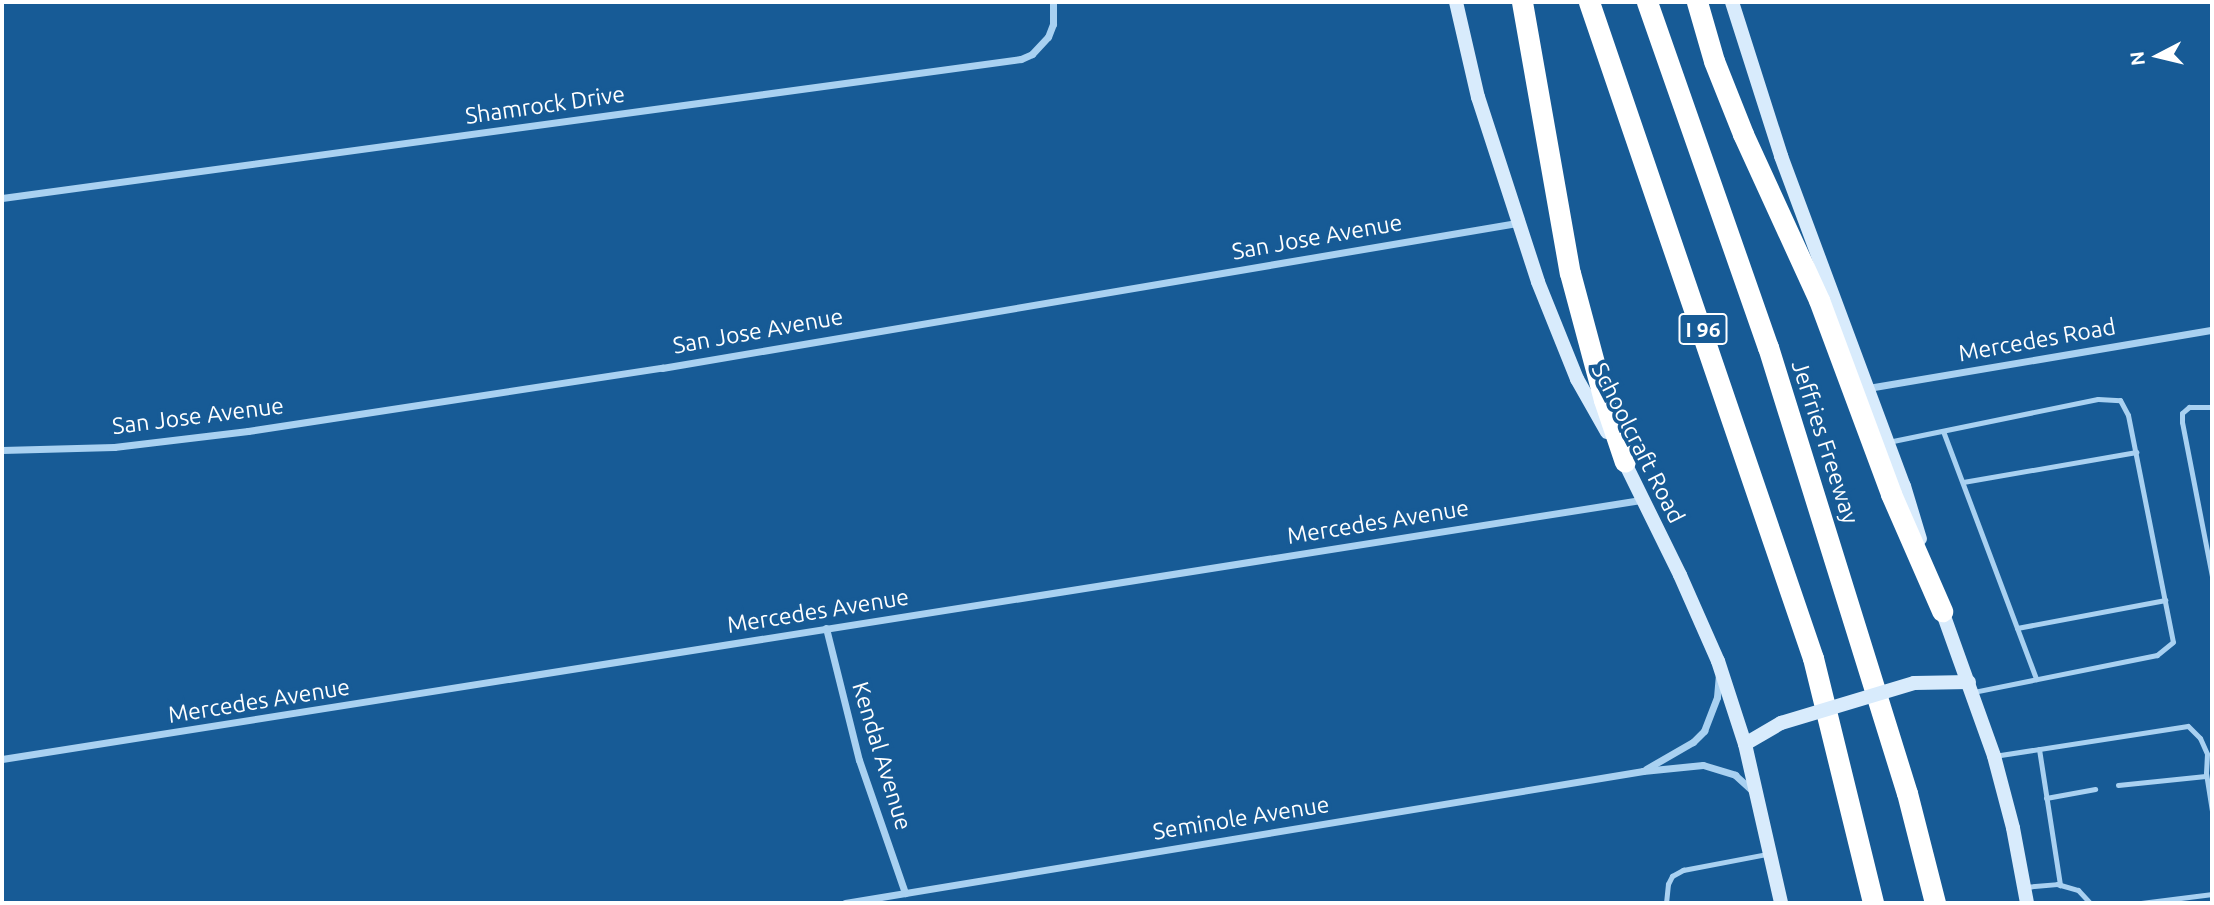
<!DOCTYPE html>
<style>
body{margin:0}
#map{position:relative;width:2214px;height:905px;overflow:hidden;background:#175b96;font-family:Ubuntu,sans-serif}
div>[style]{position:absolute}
.lane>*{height:5px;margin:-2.5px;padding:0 2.5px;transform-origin:2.5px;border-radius:2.5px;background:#a9d1f1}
.street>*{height:7px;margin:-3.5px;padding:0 3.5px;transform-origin:3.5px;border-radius:3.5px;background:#a9d1f1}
.secondary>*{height:14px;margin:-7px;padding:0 7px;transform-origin:7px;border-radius:7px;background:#d8ebfc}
.highway>*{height:21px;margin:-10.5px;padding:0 10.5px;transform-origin:10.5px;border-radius:10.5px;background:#fff}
.secondary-bridge>*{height:14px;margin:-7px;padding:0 7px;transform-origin:7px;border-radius:7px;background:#d8ebfc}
span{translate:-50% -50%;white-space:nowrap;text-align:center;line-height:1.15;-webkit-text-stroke:7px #175b96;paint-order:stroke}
.shield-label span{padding:2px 5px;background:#175b96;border:2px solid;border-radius:5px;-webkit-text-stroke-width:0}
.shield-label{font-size:21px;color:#fff;font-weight:700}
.street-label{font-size:23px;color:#fff}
.frame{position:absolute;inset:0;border:4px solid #fff;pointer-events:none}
.north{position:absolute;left:2123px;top:21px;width:70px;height:70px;-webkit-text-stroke:5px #175b96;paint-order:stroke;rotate:263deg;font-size:19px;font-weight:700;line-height:28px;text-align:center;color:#fff}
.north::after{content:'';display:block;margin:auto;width:24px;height:32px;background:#fff;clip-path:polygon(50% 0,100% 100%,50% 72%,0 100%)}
</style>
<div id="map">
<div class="lane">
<div style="left:2212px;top:407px;width:23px;rotate:180deg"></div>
<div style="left:2189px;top:407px;width:9px;rotate:139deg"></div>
<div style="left:2182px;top:413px;width:9px;rotate:90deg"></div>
<div style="left:2182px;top:422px;width:157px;rotate:79deg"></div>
<div style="left:1943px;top:431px;width:265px;rotate:69.4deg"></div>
<div style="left:1888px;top:442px;width:214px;rotate:-11.6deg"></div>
<div style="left:2098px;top:399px;width:22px;rotate:3deg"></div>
<div style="left:2120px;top:400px;width:17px;rotate:62deg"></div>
<div style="left:2128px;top:415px;width:231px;rotate:78.8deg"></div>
<div style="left:2173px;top:642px;width:21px;rotate:141deg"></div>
<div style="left:2157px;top:655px;width:188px;rotate:168.6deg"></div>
<div style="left:1963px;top:482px;width:176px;rotate:-9.8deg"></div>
<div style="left:2017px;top:628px;width:151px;rotate:-10.7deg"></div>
<div style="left:2039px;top:749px;width:138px;rotate:81.2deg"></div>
<div style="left:1994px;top:756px;width:196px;rotate:-8.8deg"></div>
<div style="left:2188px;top:726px;width:17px;rotate:45deg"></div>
<div style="left:2200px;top:738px;width:17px;rotate:66deg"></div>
<div style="left:2207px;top:754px;width:19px;rotate:93deg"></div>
<div style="left:2206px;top:773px;width:38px;rotate:81deg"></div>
<div style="left:2118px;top:785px;width:88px;rotate:-5.8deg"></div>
<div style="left:2046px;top:798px;width:50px;rotate:-10.4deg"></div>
<div style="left:2024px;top:887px;width:33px;rotate:-5deg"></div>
<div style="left:2057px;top:884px;width:22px;rotate:16deg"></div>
<div style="left:2078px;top:890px;width:18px;rotate:47deg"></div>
<div style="left:1666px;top:903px;width:19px;rotate:-84deg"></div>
<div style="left:1668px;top:884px;width:9px;rotate:-63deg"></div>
<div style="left:1672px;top:876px;width:13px;rotate:-29deg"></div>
<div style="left:1683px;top:870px;width:86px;rotate:-10.8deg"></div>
<div style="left:2141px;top:903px;width:72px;rotate:-7.2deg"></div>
</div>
<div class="street">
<div style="left:2px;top:198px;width:1028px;rotate:-7.77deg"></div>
<div style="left:1021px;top:59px;width:12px;rotate:-24deg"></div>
<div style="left:1032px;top:54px;width:23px;rotate:-47deg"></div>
<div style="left:1048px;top:37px;width:14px;rotate:-69deg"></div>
<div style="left:1053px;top:24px;width:22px;rotate:-90deg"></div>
<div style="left:1868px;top:388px;width:349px;rotate:-9.6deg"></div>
<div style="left:2px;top:450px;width:112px;rotate:-1.5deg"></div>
<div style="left:114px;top:447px;width:135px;rotate:-6.8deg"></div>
<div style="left:248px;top:431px;width:419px;rotate:-8.7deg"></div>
<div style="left:662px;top:368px;width:867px;rotate:-9.63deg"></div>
<div style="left:826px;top:628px;width:136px;rotate:76deg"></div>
<div style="left:859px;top:760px;width:141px;rotate:70.9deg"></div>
<div style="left:2px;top:759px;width:1659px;rotate:-8.98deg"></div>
<div style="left:1646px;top:769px;width:54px;rotate:-29.9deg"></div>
<div style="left:1693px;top:742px;width:16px;rotate:-45deg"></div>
<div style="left:1704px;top:731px;width:36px;rotate:-69deg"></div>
<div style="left:1717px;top:697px;width:21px;rotate:-85deg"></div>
<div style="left:845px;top:903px;width:809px;rotate:-9.39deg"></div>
<div style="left:1643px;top:771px;width:60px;rotate:-5.7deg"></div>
<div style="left:1703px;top:765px;width:34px;rotate:17deg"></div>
<div style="left:1735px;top:775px;width:24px;rotate:42deg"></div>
</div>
<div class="secondary">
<div style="left:1456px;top:2px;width:98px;rotate:77deg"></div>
<div style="left:1478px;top:97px;width:194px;rotate:72deg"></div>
<div style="left:1538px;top:282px;width:105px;rotate:68.1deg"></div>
<div style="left:1577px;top:379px;width:61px;rotate:60.5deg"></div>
<div style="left:1732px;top:2px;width:162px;rotate:72.3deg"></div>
<div style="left:1781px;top:156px;width:352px;rotate:69.6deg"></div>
<div style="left:1904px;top:486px;width:55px;rotate:73.2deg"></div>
<div style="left:1621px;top:455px;width:134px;rotate:63.8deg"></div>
<div style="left:1680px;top:575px;width:94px;rotate:66.2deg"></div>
<div style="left:1718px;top:661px;width:87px;rotate:72deg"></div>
<div style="left:1745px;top:744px;width:163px;rotate:77.2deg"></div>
<div style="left:1940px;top:605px;width:160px;rotate:70.3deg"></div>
<div style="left:1994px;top:756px;width:74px;rotate:75.2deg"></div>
<div style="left:2013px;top:828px;width:76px;rotate:79.4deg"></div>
<div style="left:1914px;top:683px;width:55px;rotate:-1deg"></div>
<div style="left:1745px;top:744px;width:42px;rotate:-30.3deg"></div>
</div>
<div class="highway">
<div style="left:1522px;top:2px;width:275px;rotate:80deg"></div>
<div style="left:1570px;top:273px;width:131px;rotate:75deg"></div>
<div style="left:1604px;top:400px;width:65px;rotate:71.3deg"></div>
<div style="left:1589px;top:2px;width:693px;rotate:71.15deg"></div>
<div style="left:1813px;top:658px;width:252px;rotate:76.2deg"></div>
<div style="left:1647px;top:2px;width:366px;rotate:70.7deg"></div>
<div style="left:1768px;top:347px;width:467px;rotate:72.7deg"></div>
<div style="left:1907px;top:793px;width:114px;rotate:75.7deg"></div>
<div style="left:1697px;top:2px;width:61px;rotate:73.9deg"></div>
<div style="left:1714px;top:61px;width:79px;rotate:68.3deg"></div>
<div style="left:1743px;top:134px;width:183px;rotate:65.4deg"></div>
<div style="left:1819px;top:300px;width:207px;rotate:69.6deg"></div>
<div style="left:1891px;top:494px;width:128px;rotate:66.4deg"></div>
</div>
<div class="secondary-bridge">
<div style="left:1781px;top:723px;width:139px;rotate:-16.7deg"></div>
</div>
<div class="shield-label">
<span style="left:1703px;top:329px">I 96</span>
</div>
<div class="street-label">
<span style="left:545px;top:105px;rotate:-8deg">Shamrock Drive</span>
<span style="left:1317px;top:237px;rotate:-10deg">San Jose Avenue</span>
<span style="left:758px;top:331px;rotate:-10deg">San Jose Avenue</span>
<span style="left:2037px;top:340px;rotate:-10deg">Mercedes Road</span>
<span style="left:198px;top:416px;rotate:-7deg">San Jose Avenue</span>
<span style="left:1825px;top:442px;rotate:72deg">Jeffries Freeway</span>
<span style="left:1638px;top:443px;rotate:63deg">Schoolcraft Road</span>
<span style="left:1378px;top:522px;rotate:-9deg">Mercedes Avenue</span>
<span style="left:818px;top:611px;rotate:-9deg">Mercedes Avenue</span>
<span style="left:259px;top:701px;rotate:-9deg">Mercedes Avenue</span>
<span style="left:882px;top:756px;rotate:73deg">Kendal Avenue</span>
<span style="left:1241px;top:818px;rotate:-9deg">Seminole Avenue</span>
</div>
<div class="frame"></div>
<div class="north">N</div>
</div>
